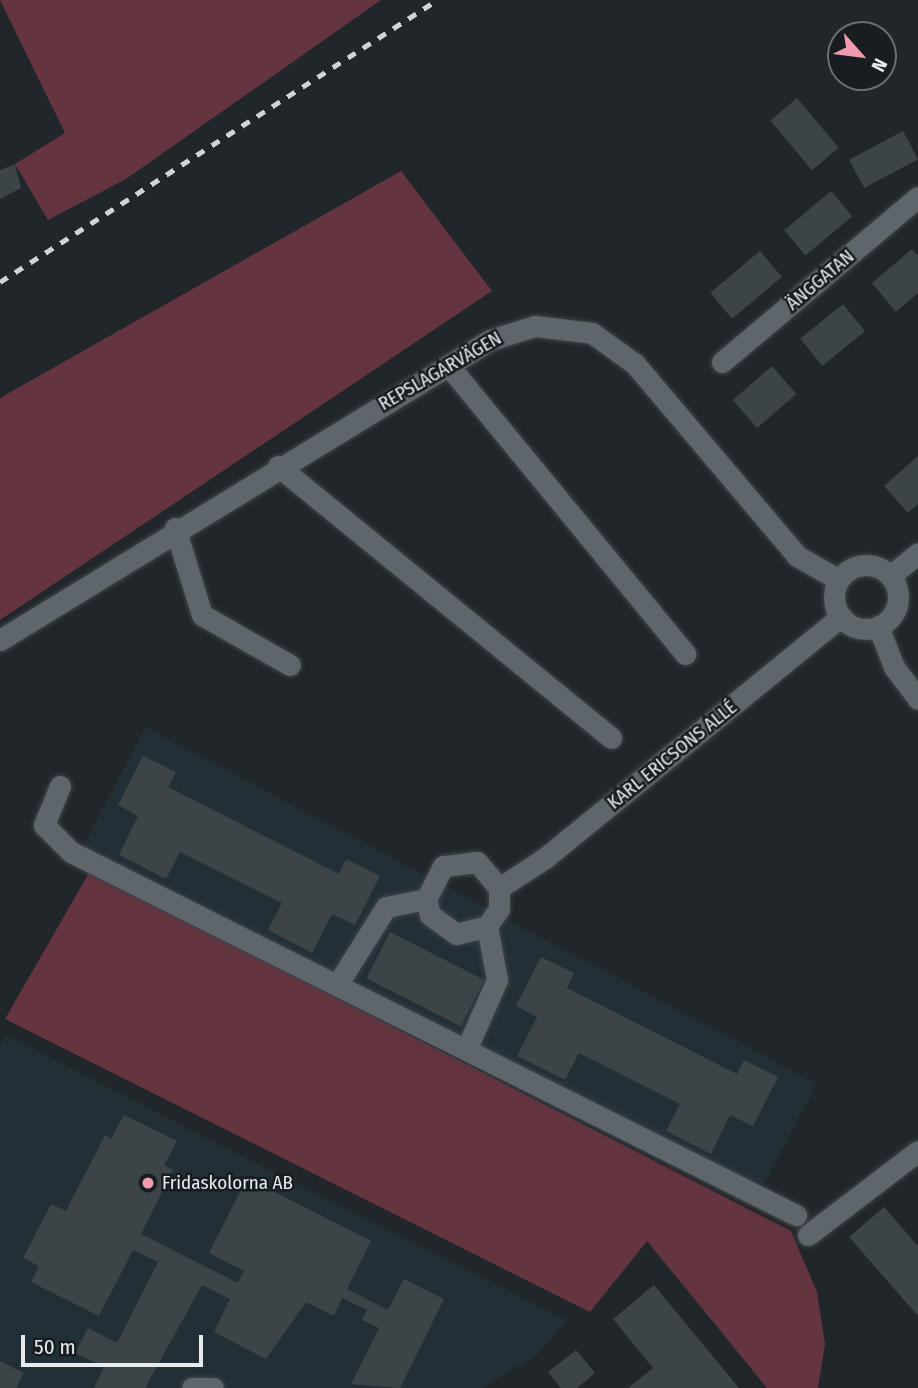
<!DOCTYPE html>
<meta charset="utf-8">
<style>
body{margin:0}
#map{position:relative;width:918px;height:1388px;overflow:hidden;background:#21262b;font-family:"Fira Sans Condensed",sans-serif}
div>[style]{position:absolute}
.built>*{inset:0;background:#232f37;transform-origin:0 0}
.green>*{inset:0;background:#643440}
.building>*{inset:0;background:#3d4448;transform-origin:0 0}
.roads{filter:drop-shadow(0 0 2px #3f4448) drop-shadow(0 0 2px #3f4448)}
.minor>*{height:21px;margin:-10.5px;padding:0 10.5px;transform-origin:10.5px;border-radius:10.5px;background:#5f666b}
.minor>.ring{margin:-10.5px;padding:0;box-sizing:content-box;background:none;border:21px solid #5f666b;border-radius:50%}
.rail>*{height:5px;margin-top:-2.5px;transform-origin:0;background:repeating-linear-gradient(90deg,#d0d4d7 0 9px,transparent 0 18px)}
.dots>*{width:19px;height:19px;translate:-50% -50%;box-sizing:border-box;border:4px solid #171d21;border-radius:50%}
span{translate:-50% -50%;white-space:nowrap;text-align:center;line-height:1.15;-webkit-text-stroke:5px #171d21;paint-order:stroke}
.street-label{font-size:19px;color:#e7ebee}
.poi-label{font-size:19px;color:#e7ebee}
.left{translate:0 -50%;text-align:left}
.north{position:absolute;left:827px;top:21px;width:70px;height:70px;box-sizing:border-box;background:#171d21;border:2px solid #6a6f73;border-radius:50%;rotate:118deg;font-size:19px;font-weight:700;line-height:28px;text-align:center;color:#e7ebee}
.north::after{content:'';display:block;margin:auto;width:24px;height:32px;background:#f29aad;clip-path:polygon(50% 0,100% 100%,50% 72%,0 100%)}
.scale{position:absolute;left:21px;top:1335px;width:182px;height:32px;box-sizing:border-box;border:4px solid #e7ebee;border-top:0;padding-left:9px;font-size:21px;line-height:24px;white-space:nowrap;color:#e7ebee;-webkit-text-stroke:5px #171d21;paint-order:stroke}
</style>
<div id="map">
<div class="built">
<div style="left:146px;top:727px;width:760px;height:136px;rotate:28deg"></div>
<div style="clip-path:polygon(5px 1035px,567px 1321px,536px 1356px,482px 1388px,0 1388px,0 1045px)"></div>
</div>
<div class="green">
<div style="clip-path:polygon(381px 0,126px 179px,48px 220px,15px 164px,65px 133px,0 0)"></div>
<div style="clip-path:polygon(401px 171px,492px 291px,0 620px,0 398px)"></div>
<div style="clip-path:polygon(90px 871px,791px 1231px,817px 1292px,825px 1344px,818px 1388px,767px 1388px,647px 1241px,590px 1312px,5px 1019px)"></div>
</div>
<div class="building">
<div style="left:797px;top:98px;width:65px;height:35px;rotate:50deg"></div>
<div style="left:903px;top:131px;width:32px;height:61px;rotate:62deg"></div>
<div style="clip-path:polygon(15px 164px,21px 188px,0 199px,0 170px)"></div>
<div style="left:831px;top:191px;width:33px;height:61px;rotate:50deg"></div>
<div style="clip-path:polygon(912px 249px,918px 256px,918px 293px,896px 312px,872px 283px)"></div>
<div style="left:760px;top:251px;width:34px;height:65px;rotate:50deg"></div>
<div style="left:843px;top:304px;width:35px;height:55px;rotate:51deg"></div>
<div style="left:772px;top:366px;width:37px;height:52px;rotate:49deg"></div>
<div style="clip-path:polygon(918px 456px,918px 504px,908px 513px,884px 486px)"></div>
<div style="clip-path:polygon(143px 756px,176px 772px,168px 787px,339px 874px,346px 859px,380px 876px,355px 925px,332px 914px,312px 953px,268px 930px,282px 903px,180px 852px,166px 879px,119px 855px,138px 816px,118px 805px)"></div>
<div style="left:390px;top:932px;width:106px;height:52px;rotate:27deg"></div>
<div style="clip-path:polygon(541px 957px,574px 973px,567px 988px,737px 1074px,744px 1060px,778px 1077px,753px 1126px,730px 1115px,711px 1154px,666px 1131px,680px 1104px,579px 1053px,565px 1080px,517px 1056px,537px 1017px,516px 1006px)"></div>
<div style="clip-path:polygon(124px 1115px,177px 1141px,164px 1165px,173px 1170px,141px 1234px,238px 1283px,244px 1271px,209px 1253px,247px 1178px,371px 1241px,347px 1289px,388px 1310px,404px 1279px,444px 1299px,400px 1388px,351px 1384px,379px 1328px,362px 1320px,367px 1310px,342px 1298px,334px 1316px,306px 1302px,266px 1359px,214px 1332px,230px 1299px,202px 1285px,145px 1388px,94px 1388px,104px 1367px,75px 1353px,88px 1328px,117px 1343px,158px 1262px,133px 1250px,99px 1316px,31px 1282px,39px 1266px,23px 1258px,51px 1204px,66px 1211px,105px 1135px,111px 1139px)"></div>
<div style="clip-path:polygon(884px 1207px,918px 1246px,918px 1316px,849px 1237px)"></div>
<div style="clip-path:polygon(654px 1285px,739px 1388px,628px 1388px,653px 1368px,613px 1319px)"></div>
<div style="clip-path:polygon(576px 1350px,595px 1373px,577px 1388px,561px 1388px,548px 1372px)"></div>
<div style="clip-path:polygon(0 1361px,24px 1373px,16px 1388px,0 1388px)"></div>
</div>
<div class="roads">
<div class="minor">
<div style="left:722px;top:362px;width:256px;rotate:-40.1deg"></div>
<div style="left:448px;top:365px;width:374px;rotate:50.6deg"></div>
<div style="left:278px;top:466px;width:430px;rotate:39.2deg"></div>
<div style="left:175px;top:528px;width:91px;rotate:72.8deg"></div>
<div style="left:202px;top:615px;width:101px;rotate:29.6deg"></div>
<div class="ring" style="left:834px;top:565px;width:43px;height:43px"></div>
<div style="left:890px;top:576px;width:36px;rotate:-39deg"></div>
<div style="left:878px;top:626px;width:44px;rotate:68.7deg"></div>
<div style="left:894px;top:667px;width:40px;rotate:53deg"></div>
<div style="left:0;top:640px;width:575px;rotate:-31.48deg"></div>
<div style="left:490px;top:340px;width:47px;rotate:-17.3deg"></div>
<div style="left:535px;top:326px;width:57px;rotate:7deg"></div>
<div style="left:592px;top:333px;width:53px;rotate:35.8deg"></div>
<div style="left:635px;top:364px;width:251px;rotate:49.8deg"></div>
<div style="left:797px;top:556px;width:48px;rotate:29.7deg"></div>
<div style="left:60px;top:786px;width:42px;rotate:112.3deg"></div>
<div style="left:44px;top:825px;width:38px;rotate:45deg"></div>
<div style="left:71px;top:852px;width:811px;rotate:26.6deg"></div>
<div style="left:499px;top:888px;width:55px;rotate:-33.1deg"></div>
<div style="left:545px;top:858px;width:382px;rotate:-39.2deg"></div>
<div style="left:337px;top:985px;width:92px;rotate:-57.9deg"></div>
<div style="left:386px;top:907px;width:41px;rotate:-11.3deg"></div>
<div style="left:466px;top:1050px;width:77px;rotate:-66.1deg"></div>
<div style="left:497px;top:980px;width:55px;rotate:-100.5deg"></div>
<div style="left:487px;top:926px;width:21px;rotate:-55deg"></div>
<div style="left:499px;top:909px;width:21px;rotate:-90deg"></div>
<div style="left:499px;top:888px;width:34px;rotate:-130deg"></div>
<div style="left:477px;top:862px;width:34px;rotate:173deg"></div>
<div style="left:443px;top:866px;width:37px;rotate:117deg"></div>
<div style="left:426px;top:899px;width:16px;rotate:76deg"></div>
<div style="left:430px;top:915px;width:32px;rotate:36deg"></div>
<div style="left:456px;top:934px;width:32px;rotate:-14deg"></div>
<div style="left:808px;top:1235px;width:138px;rotate:-37.4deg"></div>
<div style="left:192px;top:1388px;width:21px"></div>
</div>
</div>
<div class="rail">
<div style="left:0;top:282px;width:520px;rotate:-32.83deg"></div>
</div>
<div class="dots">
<div style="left:148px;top:1183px;background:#f29aad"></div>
</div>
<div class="street-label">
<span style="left:820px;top:280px;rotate:-40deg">ÄNGGATAN</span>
<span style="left:440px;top:371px;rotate:-30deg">REPSLAGARVÄGEN</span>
<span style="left:672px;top:755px;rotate:-39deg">KARL ERICSONS ALLÉ</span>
</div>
<div class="poi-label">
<span class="left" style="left:162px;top:1183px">Fridaskolorna AB</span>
</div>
<div class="north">N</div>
<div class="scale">50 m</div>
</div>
